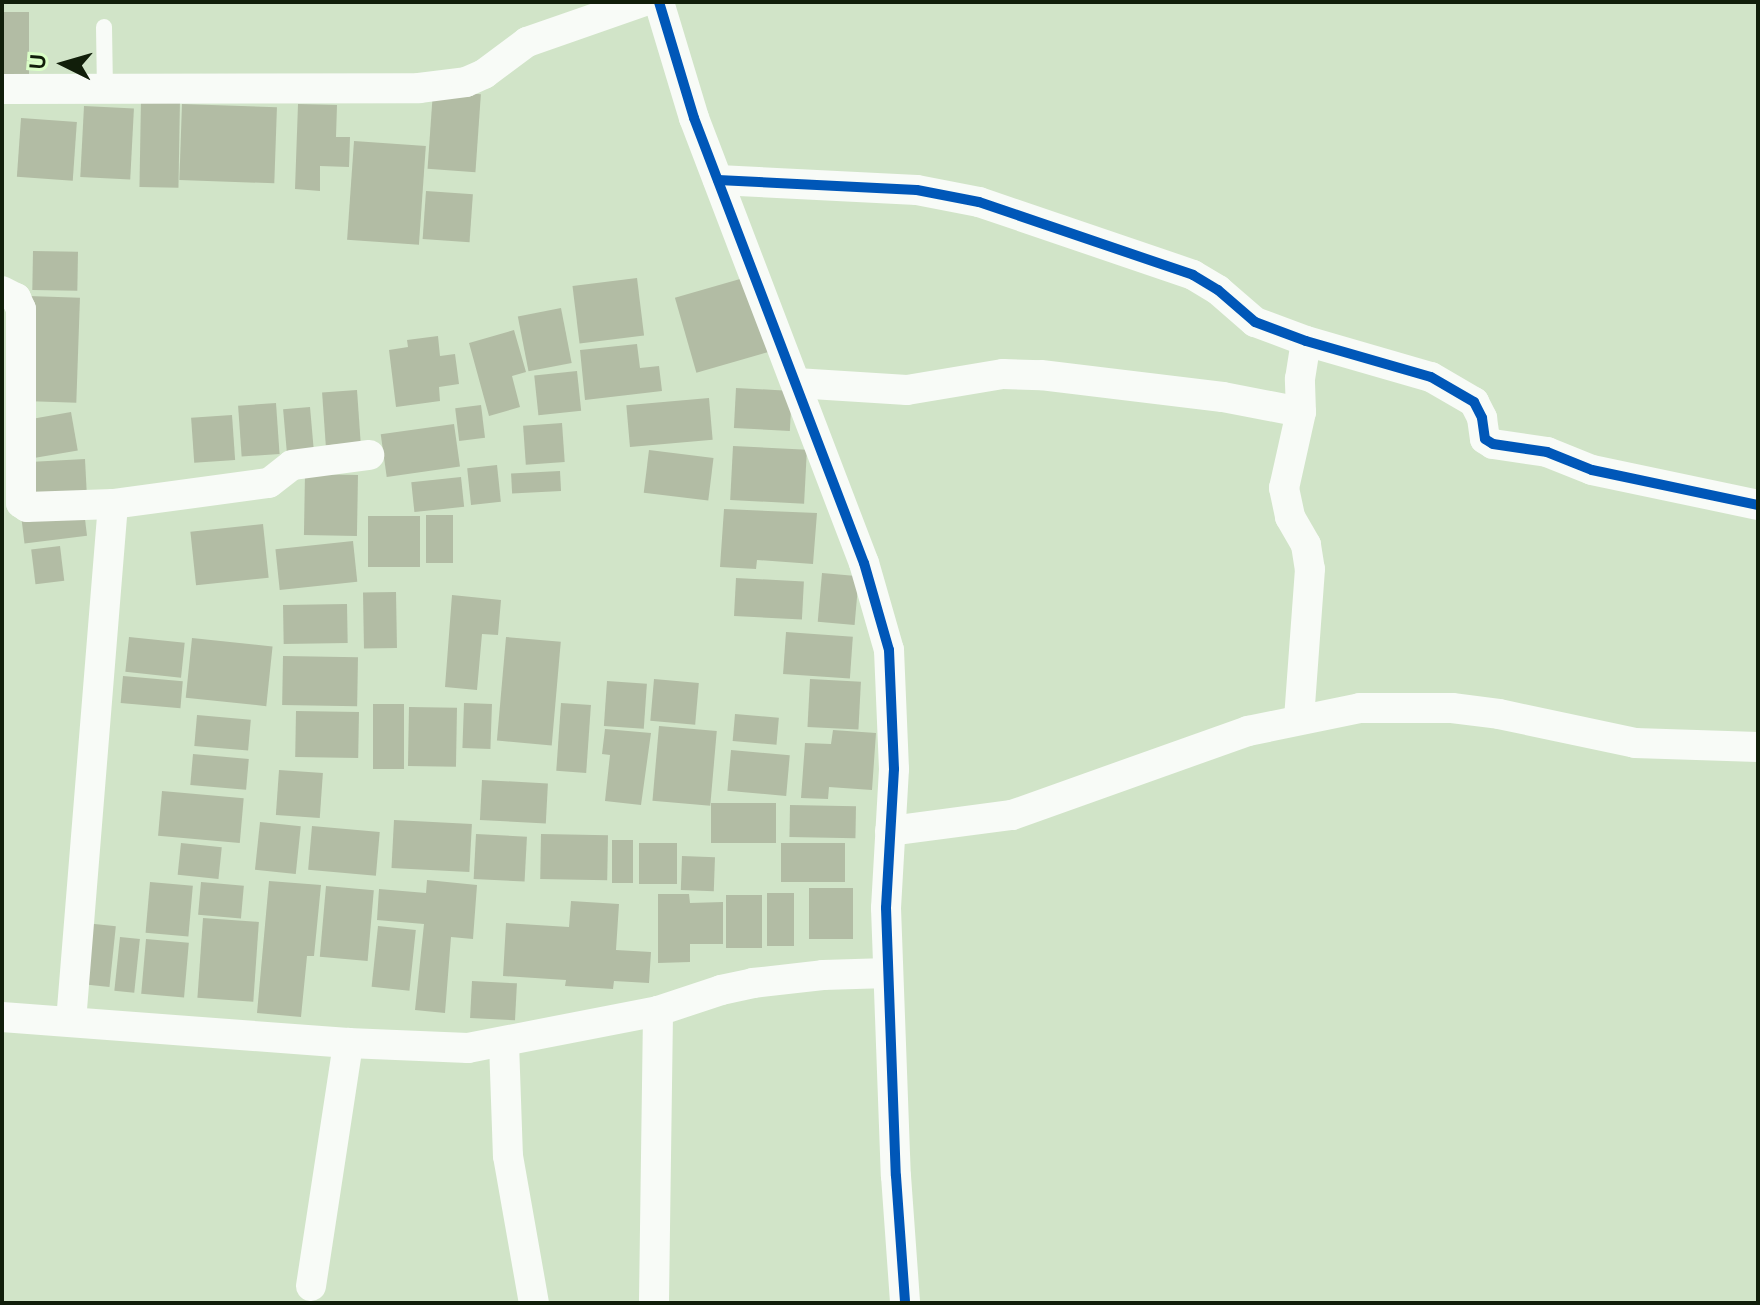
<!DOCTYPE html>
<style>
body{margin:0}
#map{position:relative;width:1760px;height:1305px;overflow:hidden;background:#d1e4c8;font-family:Overpass,sans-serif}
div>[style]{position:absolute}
.building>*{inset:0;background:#b2bca4;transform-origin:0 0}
.lane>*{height:16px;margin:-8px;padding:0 8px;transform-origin:8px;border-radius:8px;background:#f8fbf7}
.street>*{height:30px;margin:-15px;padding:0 15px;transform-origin:15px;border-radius:15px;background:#f8fbf7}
.cycleway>*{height:10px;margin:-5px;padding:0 5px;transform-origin:5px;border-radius:5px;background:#0057b8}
span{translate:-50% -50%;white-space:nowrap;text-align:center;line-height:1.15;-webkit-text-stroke:7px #daffc7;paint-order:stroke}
.frame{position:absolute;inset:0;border:4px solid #111e0a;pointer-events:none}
.north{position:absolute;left:24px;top:24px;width:80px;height:80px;-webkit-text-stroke:6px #daffc7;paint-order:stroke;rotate:275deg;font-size:22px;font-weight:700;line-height:32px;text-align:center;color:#111e0a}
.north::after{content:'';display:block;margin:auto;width:28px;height:36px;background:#111e0a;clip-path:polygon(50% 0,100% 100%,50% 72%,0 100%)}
</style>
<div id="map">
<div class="building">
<div style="left:2px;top:12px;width:27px;height:64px"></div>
<div style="left:433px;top:91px;width:48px;height:78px;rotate:4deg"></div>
<div style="left:141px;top:99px;width:39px;height:88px;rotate:1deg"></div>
<div style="left:182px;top:104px;width:95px;height:76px;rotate:2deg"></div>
<div style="clip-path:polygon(298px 104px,337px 105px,336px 137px,350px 137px,349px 167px,320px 166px,320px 191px,295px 189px)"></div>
<div style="left:84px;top:106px;width:50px;height:71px;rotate:3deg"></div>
<div style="left:21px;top:118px;width:56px;height:59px;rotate:4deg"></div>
<div style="left:354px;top:141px;width:72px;height:99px;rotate:4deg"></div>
<div style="left:426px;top:191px;width:47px;height:48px;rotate:4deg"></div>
<div style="left:33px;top:251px;width:45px;height:39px;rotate:1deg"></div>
<div style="left:747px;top:277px;width:78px;height:75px;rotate:74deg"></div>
<div style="left:637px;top:278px;width:58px;height:65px;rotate:83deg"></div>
<div style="left:28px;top:296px;width:52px;height:105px;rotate:2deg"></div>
<div style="left:561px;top:308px;width:56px;height:44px;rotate:79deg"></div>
<div style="clip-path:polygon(514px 330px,526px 372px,512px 376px,520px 407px,489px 416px,469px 343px)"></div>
<div style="clip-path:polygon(438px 336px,440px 356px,455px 354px,459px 384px,439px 387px,440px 401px,396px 407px,389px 350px,408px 347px,407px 340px)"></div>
<div style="clip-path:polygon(637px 344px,640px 368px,659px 366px,662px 391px,585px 400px,580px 350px)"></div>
<div style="left:577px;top:371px;width:40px;height:43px;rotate:84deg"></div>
<div style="left:736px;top:388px;width:56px;height:40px;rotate:3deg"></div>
<div style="left:357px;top:390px;width:53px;height:35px;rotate:86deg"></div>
<div style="left:709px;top:398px;width:42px;height:83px;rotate:85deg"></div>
<div style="left:276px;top:403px;width:51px;height:38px;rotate:86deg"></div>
<div style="left:481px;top:405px;width:33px;height:26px;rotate:83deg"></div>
<div style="left:310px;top:407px;width:49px;height:27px;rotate:85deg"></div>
<div style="left:71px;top:412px;width:39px;height:43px;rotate:80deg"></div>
<div style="left:232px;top:415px;width:45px;height:41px;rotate:86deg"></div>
<div style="left:562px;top:423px;width:39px;height:39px;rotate:86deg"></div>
<div style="left:454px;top:424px;width:43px;height:74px;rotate:82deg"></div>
<div style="left:733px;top:446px;width:74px;height:54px;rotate:3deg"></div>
<div style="left:649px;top:450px;width:65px;height:43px;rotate:7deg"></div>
<div style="left:85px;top:459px;width:36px;height:51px;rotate:87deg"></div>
<div style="left:497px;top:465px;width:37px;height:30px;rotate:84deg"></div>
<div style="left:560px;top:471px;width:20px;height:49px;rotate:87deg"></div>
<div style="left:305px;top:474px;width:53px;height:61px;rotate:1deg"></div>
<div style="left:461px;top:477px;width:30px;height:50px;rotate:84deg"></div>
<div style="clip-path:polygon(724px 509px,817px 513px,813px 564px,757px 560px,756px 569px,720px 567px)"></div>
<div style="left:84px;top:511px;width:25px;height:63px;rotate:83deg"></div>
<div style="left:426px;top:515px;width:27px;height:48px"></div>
<div style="left:420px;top:516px;width:51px;height:52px;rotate:90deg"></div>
<div style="left:263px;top:524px;width:54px;height:73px;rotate:84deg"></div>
<div style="left:353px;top:541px;width:41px;height:78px;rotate:84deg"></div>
<div style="left:60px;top:546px;width:35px;height:29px;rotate:83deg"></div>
<div style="left:822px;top:573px;width:37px;height:49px;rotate:5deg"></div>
<div style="left:736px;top:578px;width:68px;height:38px;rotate:3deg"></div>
<div style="left:396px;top:592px;width:56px;height:33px;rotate:89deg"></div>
<div style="clip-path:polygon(452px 595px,501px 600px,498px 635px,482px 634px,477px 690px,445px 687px)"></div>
<div style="left:347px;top:604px;width:39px;height:64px;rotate:89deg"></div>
<div style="left:786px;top:632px;width:67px;height:42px;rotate:4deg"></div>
<div style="left:129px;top:637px;width:56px;height:35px;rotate:6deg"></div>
<div style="left:506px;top:637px;width:55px;height:104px;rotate:5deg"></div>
<div style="left:192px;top:638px;width:81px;height:60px;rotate:6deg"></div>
<div style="left:283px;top:656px;width:75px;height:49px;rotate:1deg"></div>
<div style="left:123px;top:676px;width:60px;height:27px;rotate:5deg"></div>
<div style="left:654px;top:679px;width:45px;height:42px;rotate:5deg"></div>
<div style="left:810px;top:679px;width:51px;height:48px;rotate:3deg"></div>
<div style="left:607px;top:681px;width:40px;height:45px;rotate:4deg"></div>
<div style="left:464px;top:703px;width:28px;height:45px;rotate:2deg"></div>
<div style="left:561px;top:703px;width:30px;height:68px;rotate:4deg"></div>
<div style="left:373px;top:704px;width:31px;height:65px"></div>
<div style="left:409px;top:707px;width:48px;height:59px;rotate:1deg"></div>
<div style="left:296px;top:711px;width:63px;height:46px;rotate:1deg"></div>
<div style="left:735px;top:714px;width:44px;height:27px;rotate:5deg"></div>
<div style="left:197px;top:715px;width:54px;height:31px;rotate:5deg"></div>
<div style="left:659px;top:726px;width:58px;height:75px;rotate:5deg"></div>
<div style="clip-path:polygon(605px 729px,651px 733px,641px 805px,605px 801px,610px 755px,602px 754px)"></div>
<div style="clip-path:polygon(833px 730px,876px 733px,872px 790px,829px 787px,828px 799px,801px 798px,805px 743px,831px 744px)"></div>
<div style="left:731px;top:750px;width:59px;height:41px;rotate:5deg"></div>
<div style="left:193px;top:754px;width:56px;height:31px;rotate:5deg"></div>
<div style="left:279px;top:770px;width:44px;height:45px;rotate:4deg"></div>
<div style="left:482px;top:780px;width:66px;height:40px;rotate:3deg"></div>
<div style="left:162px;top:791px;width:82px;height:45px;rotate:5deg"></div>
<div style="left:776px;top:803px;width:40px;height:65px;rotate:90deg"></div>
<div style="left:790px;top:805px;width:66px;height:32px;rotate:1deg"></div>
<div style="left:394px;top:820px;width:78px;height:48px;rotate:3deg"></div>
<div style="left:260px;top:822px;width:41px;height:48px;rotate:6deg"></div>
<div style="left:312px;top:826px;width:68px;height:44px;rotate:5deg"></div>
<div style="left:476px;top:834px;width:51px;height:45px;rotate:3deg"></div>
<div style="left:541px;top:834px;width:67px;height:45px;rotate:1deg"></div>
<div style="left:612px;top:840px;width:21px;height:43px"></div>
<div style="left:181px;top:843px;width:41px;height:32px;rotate:6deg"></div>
<div style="left:639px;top:843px;width:38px;height:41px"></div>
<div style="left:781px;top:843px;width:64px;height:39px"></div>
<div style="left:682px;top:856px;width:33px;height:34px;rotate:2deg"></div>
<div style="clip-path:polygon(427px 880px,477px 885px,473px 939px,451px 937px,445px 1013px,415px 1010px,424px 924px,377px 920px,379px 889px,426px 893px)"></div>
<div style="clip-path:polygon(269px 881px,321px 885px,314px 956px,307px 956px,301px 1017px,257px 1013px)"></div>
<div style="left:150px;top:882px;width:43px;height:51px;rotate:5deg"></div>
<div style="left:201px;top:882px;width:43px;height:33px;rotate:5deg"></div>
<div style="left:326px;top:886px;width:48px;height:71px;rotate:5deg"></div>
<div style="left:809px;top:888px;width:44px;height:51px"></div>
<div style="left:767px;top:893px;width:27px;height:53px"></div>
<div style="clip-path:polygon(658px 894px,689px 894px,690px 903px,723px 902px,723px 944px,690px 944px,690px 962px,658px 963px)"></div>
<div style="left:726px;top:895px;width:36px;height:53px"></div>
<div style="clip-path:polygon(571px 901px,619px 904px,616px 950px,651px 952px,649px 983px,614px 981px,613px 989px,565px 986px,566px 980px,503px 976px,506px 923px,569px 927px)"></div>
<div style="left:203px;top:918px;width:56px;height:80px;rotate:4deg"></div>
<div style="left:85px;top:923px;width:31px;height:61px;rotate:6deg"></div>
<div style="left:378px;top:926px;width:38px;height:61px;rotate:6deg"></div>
<div style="left:120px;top:937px;width:20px;height:54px;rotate:6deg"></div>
<div style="left:146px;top:939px;width:43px;height:55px;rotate:5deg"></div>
<div style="left:472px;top:981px;width:45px;height:37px;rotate:3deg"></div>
</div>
<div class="lane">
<div style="left:104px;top:27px;width:62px;rotate:89.1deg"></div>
</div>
<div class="street">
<div style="left:659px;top:2px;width:121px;rotate:73.2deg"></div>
<div style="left:694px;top:118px;width:476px;rotate:69.1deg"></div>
<div style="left:864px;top:563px;width:91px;rotate:74deg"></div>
<div style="left:889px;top:650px;width:119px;rotate:87.6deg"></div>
<div style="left:894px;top:769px;width:139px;rotate:93.3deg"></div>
<div style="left:886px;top:908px;width:268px;rotate:87.9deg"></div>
<div style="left:896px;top:1176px;width:127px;rotate:85.9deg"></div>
<div style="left:2px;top:89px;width:417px;rotate:-0.1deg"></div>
<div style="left:419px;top:88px;width:47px;rotate:-7.3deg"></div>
<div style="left:466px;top:82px;width:20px;rotate:-24deg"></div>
<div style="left:484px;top:74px;width:54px;rotate:-36.7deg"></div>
<div style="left:527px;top:42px;width:122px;rotate:-19.2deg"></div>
<div style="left:718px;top:180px;width:199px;rotate:2.9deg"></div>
<div style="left:917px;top:190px;width:63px;rotate:11deg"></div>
<div style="left:979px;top:202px;width:226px;rotate:18.8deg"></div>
<div style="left:1193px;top:275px;width:29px;rotate:31deg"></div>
<div style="left:1218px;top:290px;width:49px;rotate:40.9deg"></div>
<div style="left:1255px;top:322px;width:54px;rotate:20.4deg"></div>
<div style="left:1306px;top:341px;width:130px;rotate:16.1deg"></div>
<div style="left:1431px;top:377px;width:50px;rotate:30.2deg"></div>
<div style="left:1474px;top:402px;width:18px;rotate:63deg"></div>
<div style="left:1482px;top:418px;width:21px;rotate:82deg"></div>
<div style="left:1485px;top:439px;width:9px;rotate:32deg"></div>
<div style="left:1493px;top:444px;width:55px;rotate:8.4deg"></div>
<div style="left:1547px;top:452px;width:48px;rotate:21.8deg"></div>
<div style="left:1592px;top:470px;width:170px;rotate:11.9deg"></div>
<div style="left:2px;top:291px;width:16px;rotate:27deg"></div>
<div style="left:16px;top:298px;width:12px;rotate:66deg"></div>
<div style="left:21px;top:309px;width:194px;rotate:90deg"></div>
<div style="left:21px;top:503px;width:7px;rotate:34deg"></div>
<div style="left:27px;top:507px;width:86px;rotate:-2deg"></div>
<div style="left:113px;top:504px;width:519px;rotate:94.64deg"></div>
<div style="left:796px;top:383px;width:111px;rotate:3.6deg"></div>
<div style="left:907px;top:390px;width:97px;rotate:-9.5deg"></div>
<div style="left:1003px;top:374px;width:38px;rotate:2deg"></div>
<div style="left:1041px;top:375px;width:183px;rotate:6.9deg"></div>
<div style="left:1223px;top:397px;width:79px;rotate:10.9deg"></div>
<div style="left:1301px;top:412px;width:78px;rotate:102.6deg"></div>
<div style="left:1284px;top:488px;width:30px;rotate:78deg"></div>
<div style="left:1290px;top:517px;width:32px;rotate:60deg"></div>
<div style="left:1306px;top:545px;width:24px;rotate:81deg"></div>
<div style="left:1310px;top:569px;width:149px;rotate:94.2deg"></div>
<div style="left:1301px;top:412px;width:33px;rotate:-92deg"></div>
<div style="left:1300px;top:379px;width:38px;rotate:-81deg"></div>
<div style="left:113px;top:504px;width:157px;rotate:-7.7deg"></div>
<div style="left:269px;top:483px;width:29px;rotate:-38deg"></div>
<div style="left:292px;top:465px;width:78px;rotate:-7.4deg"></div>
<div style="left:890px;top:831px;width:123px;rotate:-7.5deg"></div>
<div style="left:1012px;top:815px;width:251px;rotate:-19.6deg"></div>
<div style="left:1248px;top:731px;width:114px;rotate:-11.6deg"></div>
<div style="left:1360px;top:708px;width:92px"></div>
<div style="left:1452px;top:708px;width:47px;rotate:7.3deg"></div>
<div style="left:1499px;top:714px;width:139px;rotate:12deg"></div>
<div style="left:1635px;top:743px;width:123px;rotate:1.9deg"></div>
<div style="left:2px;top:1017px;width:347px;rotate:4.3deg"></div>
<div style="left:348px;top:1043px;width:120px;rotate:2.4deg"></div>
<div style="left:468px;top:1048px;width:194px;rotate:-11deg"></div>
<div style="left:658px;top:1011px;width:66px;rotate:-18.4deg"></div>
<div style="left:721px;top:990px;width:33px;rotate:-12deg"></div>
<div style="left:753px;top:983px;width:70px;rotate:-6.5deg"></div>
<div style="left:823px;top:975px;width:65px;rotate:-1.8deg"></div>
<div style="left:504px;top:1043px;width:113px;rotate:88deg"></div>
<div style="left:508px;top:1156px;width:149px;rotate:80deg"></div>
<div style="left:311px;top:1286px;width:246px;rotate:-81.3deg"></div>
<div style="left:654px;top:1300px;width:289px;rotate:-89.2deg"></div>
</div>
<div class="cycleway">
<div style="left:659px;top:2px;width:121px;rotate:73.2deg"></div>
<div style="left:694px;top:118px;width:476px;rotate:69.1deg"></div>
<div style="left:864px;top:563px;width:91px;rotate:74deg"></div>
<div style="left:889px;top:650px;width:119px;rotate:87.6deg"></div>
<div style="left:894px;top:769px;width:139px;rotate:93.3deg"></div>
<div style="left:886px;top:908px;width:268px;rotate:87.9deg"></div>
<div style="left:896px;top:1176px;width:127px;rotate:85.9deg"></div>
<div style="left:718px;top:180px;width:199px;rotate:2.9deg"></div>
<div style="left:917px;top:190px;width:63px;rotate:11deg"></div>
<div style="left:979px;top:202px;width:226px;rotate:18.8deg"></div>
<div style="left:1193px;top:275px;width:29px;rotate:31deg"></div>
<div style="left:1218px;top:290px;width:49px;rotate:40.9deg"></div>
<div style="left:1255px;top:322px;width:54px;rotate:20.4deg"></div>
<div style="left:1306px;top:341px;width:130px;rotate:16.1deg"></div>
<div style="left:1431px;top:377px;width:50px;rotate:30.2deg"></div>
<div style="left:1474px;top:402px;width:18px;rotate:63deg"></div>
<div style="left:1482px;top:418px;width:21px;rotate:82deg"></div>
<div style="left:1485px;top:439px;width:9px;rotate:32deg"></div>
<div style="left:1493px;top:444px;width:55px;rotate:8.4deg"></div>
<div style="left:1547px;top:452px;width:48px;rotate:21.8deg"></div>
<div style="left:1592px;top:470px;width:170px;rotate:11.9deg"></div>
</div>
<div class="frame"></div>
<div class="north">U</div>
</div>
